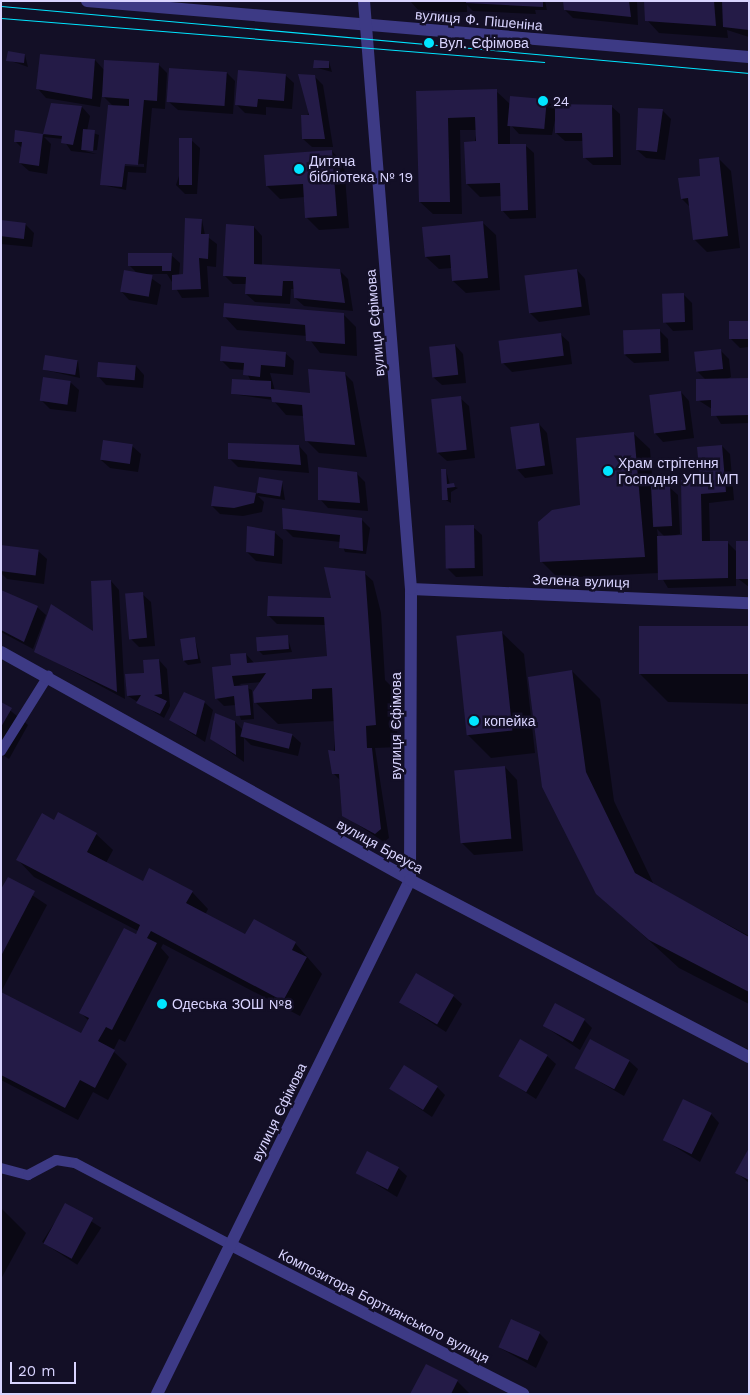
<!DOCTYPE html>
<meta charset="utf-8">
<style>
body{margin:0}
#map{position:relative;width:750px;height:1395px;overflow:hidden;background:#130f26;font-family:"Work Sans",sans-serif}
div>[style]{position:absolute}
.shadow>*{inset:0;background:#0007;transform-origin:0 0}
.building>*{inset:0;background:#241b47;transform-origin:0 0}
.service>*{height:10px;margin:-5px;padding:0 5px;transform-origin:5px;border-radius:5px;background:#3d3a85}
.minor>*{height:12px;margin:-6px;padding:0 6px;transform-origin:6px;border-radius:6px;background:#3d3a85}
.tertiary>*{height:12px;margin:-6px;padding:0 6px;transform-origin:6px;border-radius:6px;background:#3d3a85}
.tram>*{height:1px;margin:-0.5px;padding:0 0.5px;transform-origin:0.5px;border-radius:0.5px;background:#00e5ff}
.dots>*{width:14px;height:14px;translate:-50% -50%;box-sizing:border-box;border:2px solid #130f26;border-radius:50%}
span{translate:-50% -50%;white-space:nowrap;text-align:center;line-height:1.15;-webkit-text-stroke:5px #130f26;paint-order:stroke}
.street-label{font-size:14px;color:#d9d4ff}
.poi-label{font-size:14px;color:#d9d4ff}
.left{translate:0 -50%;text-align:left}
.frame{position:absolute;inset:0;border:2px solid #d9d4ff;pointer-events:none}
.scale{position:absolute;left:10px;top:1362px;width:66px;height:22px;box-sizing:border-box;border:2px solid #d9d4ff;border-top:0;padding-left:6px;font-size:15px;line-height:18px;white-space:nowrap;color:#d9d4ff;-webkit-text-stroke:4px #130f26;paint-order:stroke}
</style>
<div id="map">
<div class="shadow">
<div style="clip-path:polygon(410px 1px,545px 1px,547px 10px,535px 10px,536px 14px,473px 11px,467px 5px,467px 12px,421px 13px)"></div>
<div style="clip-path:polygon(564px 1px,637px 1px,638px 25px,573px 18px,565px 10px)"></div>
<div style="clip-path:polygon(645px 1px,749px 1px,749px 37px,727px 30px,728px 38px,659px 33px,647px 20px)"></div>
<div style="clip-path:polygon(439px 16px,442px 25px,422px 20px)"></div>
<div style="clip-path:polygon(25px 55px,28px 67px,8px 60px)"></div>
<div style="clip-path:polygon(evenodd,95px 60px,105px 71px,159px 65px,167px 73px,165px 109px,152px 108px,146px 173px,128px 172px,126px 190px,102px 185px,113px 106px,104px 97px,105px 76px,100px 107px,46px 98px,38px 89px,95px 60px,122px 163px,144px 164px,144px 167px,125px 166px,122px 163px)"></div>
<div style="clip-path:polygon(329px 62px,332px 72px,314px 67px)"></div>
<div style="clip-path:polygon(227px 73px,235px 81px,233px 114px,178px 110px,169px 102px)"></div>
<div style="clip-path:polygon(285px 75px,294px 83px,292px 109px,266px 107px,266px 115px,245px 113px,237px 105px)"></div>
<div style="clip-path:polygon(315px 77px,323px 85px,333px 147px,312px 147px,303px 139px)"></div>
<div style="clip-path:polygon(496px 91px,511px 105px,547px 100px,556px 110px,611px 106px,620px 114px,621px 165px,593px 165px,584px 157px,584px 141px,565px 141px,556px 133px,556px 115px,552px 135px,519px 134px,510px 124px,510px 145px,525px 145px,534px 153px,536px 218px,510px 219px,502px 210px,501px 196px,480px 197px,467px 184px,477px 130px,460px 130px,462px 214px,433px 214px,420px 202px,418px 93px)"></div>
<div style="clip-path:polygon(52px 104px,82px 107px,90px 116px,87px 131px,99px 135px,97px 150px,85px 151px,97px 154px,71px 151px,63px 139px,44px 137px,51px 144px,47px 174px,29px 171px,20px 163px,22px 148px,15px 141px,16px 131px,44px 135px)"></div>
<div style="clip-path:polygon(640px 109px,663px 111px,671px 119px,665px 160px,646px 158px,637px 150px)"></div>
<div style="clip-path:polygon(191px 140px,200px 148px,197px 194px,185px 194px,176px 185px)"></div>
<div style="clip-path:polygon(332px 151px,344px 164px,349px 228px,319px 230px,307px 218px,305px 197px,280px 199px,267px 186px,265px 156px)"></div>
<div style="clip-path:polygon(718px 158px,731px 171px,740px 248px,707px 252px,694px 239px,690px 207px,682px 199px)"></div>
<div style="clip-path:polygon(202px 220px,205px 235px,217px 244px,216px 267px,207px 266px,209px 297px,182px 298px,167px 274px,145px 274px,161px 285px,157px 305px,129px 300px,121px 291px,138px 274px,129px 265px,171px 255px,180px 263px,179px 276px,184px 276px)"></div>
<div style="clip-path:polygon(1px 221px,25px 224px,34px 233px,32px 247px,1px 244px)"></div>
<div style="clip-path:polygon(483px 223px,496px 235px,500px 290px,466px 293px,453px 281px,452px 268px,439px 269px,426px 257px)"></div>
<div style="clip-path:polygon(254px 227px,262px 236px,262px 266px,339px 270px,348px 279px,353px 311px,304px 306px,295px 298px,295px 289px,291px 289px,290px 304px,255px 302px,246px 294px,247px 284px,233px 284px,224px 275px)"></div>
<div style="clip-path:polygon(577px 270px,585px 279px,590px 315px,539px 322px,530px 313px)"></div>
<div style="clip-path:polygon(683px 294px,692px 303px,693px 330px,673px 331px,665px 322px)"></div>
<div style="clip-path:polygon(343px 314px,356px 327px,357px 356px,320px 353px,307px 336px,237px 330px,225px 317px)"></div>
<div style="clip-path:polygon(749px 322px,749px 347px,740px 348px,731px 339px)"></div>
<div style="clip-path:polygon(660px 331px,668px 339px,669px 361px,634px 363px,625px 355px)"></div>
<div style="clip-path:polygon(560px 334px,569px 342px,572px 364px,512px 372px,503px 363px)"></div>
<div style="clip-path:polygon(455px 345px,463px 354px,466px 383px,442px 385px,433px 377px)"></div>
<div style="clip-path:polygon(720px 350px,729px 359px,731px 377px,725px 380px,749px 379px,749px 423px,721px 424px,712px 409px,698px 400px,706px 380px,697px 371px)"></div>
<div style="clip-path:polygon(285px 353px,294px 361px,293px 375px,270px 373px,275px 391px,312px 394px,344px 373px,353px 382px,367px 457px,319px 453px,306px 440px,304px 416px,286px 415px,273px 400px,232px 394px,251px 381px,245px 370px,230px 369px,221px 360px)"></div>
<div style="clip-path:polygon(78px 361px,80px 378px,45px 370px)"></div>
<div style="clip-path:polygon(136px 366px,144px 375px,143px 388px,106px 385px,98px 376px)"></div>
<div style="clip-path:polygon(70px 382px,79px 390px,76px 412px,50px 409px,41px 400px)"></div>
<div style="clip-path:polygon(681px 392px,689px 401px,694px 438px,663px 442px,655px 433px)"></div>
<div style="clip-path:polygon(460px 398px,469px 406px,475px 458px,447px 461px,438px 453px)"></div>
<div style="clip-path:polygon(539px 424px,547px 433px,553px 474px,525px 478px,517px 469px)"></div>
<div style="clip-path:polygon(evenodd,633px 433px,650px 449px,653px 488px,669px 487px,678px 495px,680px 534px,666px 537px,684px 537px,701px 481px,722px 446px,730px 454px,734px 500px,709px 503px,710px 542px,727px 542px,737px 552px,749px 542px,749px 587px,736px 577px,736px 586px,668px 588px,659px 573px,558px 578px,541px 561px,633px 433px,657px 529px,665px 537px,658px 537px,657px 529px)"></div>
<div style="clip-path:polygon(132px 446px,141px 454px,138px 472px,110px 468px,101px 460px)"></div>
<div style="clip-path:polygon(299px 446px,307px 455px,309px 473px,238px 467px,229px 458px)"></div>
<div style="clip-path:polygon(446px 470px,450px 485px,458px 488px,451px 492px,451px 503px,444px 499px)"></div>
<div style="clip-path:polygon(356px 473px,365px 482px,368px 511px,328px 508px,320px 499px)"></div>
<div style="clip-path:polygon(260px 478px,282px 482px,285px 500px,258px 496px,264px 502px,262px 512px,243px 516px,220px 514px,212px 506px,215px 487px,258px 494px)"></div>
<div style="clip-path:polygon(361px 519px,370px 528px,366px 554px,345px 552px,341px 542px,293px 537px,284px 528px)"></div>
<div style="clip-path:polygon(473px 527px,482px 535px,483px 576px,456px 577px,448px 569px)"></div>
<div style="clip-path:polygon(274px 532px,283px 540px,282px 564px,256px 561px,247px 552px)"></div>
<div style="clip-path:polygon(1px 547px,38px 551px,47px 559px,44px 584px,7px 579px,1px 573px)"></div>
<div style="clip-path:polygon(364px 573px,373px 581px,381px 613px,385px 680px,395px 690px,398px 747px,375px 748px,389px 838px,384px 842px,343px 815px,341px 781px,333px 773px,335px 721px,278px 724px,254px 701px,261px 682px,239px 684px,252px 690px,254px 719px,241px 720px,236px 705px,224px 706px,216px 698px,232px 666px,246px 654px,255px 664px,328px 660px,327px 625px,277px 624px,268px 615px,335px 599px)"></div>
<div style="clip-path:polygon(111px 581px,119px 590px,125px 699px,35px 651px,94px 633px)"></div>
<div style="clip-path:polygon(1px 592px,37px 607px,46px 615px,33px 649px,1px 632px)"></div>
<div style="clip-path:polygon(142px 594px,151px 602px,155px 646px,139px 647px,131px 639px)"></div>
<div style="clip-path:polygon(749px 628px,749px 704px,668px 702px,640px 674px)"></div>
<div style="clip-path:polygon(501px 632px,524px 654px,535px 753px,491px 758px,468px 735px)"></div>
<div style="clip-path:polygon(287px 636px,292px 652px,263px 655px,259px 651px)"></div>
<div style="clip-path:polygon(195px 639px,201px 663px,188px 665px,184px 661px)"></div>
<div style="clip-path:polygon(159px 660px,167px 669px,170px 706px,164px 718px,128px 696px)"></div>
<div style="clip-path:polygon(572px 671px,600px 699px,614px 801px,654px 885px,749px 936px,749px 1004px,679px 968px,597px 893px)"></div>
<div style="clip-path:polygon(204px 702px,213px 710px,205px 742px,170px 720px)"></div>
<div style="clip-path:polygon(1px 703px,28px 725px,9px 759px,1px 754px)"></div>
<div style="clip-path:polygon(235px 722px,244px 731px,292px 735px,301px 743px,298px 756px,251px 745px,244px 738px,244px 762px,211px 739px)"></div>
<div style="clip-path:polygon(505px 767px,517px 780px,523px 851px,474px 855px,461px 842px)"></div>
<div style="clip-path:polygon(55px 821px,96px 834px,113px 850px,106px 863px,143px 883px,192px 892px,208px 909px,205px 915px,246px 936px,295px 943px,322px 974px,300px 1016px,163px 944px,161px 948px,169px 957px,125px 1042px,119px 1039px,113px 1051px,127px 1064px,108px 1100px,93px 1092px,78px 1120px,1px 1080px,1px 993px,81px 1035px,89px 1021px,81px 1013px,138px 931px,34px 877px,18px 860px)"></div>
<div style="clip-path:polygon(8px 879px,47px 905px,1px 992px,1px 891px)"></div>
<div style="clip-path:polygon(453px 996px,462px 1004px,446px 1032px,401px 1003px)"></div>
<div style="clip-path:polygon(584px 1020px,592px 1028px,580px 1050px,544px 1026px)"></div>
<div style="clip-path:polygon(547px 1056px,556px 1064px,536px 1099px,500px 1076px)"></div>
<div style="clip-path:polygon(629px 1061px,638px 1069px,624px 1096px,576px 1068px)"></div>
<div style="clip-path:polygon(437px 1087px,445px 1095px,432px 1117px,391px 1089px)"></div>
<div style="clip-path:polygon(711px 1114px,719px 1123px,700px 1162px,664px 1140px)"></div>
<div style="clip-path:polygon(749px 1150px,749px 1183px,736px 1172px)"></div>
<div style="clip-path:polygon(398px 1168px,407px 1176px,397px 1197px,358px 1173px)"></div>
<div style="left:66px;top:1205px;width:42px;height:44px;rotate:33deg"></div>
<div style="clip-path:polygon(1px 1208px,26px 1233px,1px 1279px)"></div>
<div style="clip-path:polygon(539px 1333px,548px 1342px,536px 1368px,500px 1348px)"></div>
<div style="clip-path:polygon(457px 1381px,470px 1394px,412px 1394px)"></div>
</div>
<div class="building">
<div style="clip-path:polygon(543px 1px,543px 7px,466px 3px,466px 1px)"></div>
<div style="clip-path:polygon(563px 1px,629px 1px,631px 17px,564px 10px)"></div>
<div style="clip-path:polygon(644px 1px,714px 1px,716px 26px,645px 21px)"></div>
<div style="clip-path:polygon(722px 1px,749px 1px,749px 30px,723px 27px)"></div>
<div style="left:421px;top:14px;width:18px;height:7px;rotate:3deg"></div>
<div style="clip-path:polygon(8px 51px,25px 54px,24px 63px,6px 61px)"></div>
<div style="clip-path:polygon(40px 54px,95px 59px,92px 99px,36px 89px)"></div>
<div style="clip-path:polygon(104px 60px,159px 63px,157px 101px,144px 100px,138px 165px,125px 164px,122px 187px,100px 185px,108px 105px,129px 106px,129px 99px,102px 97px)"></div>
<div style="clip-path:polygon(314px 60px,329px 61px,329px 68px,313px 68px)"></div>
<div style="left:169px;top:68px;width:58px;height:34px;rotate:4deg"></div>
<div style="clip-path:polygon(238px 70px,286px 74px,284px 101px,258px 99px,257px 107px,235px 105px)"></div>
<div style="clip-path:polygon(298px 74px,315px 75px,325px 139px,302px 139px,301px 115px,309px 115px)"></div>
<div style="clip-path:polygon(497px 89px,498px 144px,526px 144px,528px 210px,501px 211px,500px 183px,466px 184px,464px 142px,476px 141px,475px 117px,448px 118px,450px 202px,419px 202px,416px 91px)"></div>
<div style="left:510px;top:96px;width:37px;height:30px;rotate:5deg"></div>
<div style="clip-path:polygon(51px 103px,82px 106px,73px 145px,61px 143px,62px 136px,43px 134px)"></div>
<div style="clip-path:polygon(555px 104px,612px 105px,613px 157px,583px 158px,582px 133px,555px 133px)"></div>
<div style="clip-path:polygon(638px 108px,663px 109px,657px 152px,636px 150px)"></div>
<div style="left:83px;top:129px;width:12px;height:21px;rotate:5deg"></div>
<div style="clip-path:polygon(15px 130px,43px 134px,39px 166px,19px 163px,22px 142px,14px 142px)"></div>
<div style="left:179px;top:138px;width:13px;height:47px"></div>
<div style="clip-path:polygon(332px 150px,337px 216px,305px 218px,303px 184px,266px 186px,264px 155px)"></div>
<div style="clip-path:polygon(719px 157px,728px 236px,693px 240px,688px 198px,681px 199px,678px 178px,700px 176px,699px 159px)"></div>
<div style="clip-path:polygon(185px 218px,202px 219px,201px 234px,209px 234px,208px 259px,199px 258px,201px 289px,172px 290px,172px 275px,183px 274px)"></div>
<div style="left:1px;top:220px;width:25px;height:16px;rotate:7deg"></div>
<div style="clip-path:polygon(483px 221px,488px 278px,452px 281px,450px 255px,425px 257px,422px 227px)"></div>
<div style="clip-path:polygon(226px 224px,254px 226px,254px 264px,340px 269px,345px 303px,294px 298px,293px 281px,283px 281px,282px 296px,245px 294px,246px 277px,223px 276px)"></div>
<div style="clip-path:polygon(128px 253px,172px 253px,171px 271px,162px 271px,162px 266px,128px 266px)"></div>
<div style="left:577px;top:269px;width:38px;height:53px;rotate:83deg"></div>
<div style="left:124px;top:270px;width:29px;height:22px;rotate:10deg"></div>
<div style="left:684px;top:293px;width:29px;height:22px;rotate:88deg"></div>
<div style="clip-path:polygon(224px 303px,344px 313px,345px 344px,306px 341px,305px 325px,223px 317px)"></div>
<div style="left:749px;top:321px;width:18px;height:20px;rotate:90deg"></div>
<div style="left:660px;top:329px;width:24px;height:37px;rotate:88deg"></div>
<div style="left:561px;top:333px;width:23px;height:63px;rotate:83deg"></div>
<div style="left:455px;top:344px;width:31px;height:26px;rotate:84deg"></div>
<div style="clip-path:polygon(221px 346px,286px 352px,285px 367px,261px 365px,260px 377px,243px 375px,244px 363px,220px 361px)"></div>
<div style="left:721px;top:349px;width:20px;height:27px;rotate:84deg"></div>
<div style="left:45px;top:355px;width:33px;height:15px;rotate:9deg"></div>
<div style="left:98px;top:362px;width:38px;height:15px;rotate:5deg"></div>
<div style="clip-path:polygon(308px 369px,345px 372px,355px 445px,305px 441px,302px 405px,272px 402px,271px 397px,231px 394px,232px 379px,271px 381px,271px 389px,310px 393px)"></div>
<div style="left:43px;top:377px;width:28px;height:24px;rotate:8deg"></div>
<div style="clip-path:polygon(749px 378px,749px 415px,711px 416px,711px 400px,696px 401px,696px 379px)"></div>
<div style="left:681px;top:391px;width:39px;height:32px;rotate:83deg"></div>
<div style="left:461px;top:396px;width:54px;height:30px;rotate:84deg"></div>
<div style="left:539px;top:423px;width:43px;height:29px;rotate:82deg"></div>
<div style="clip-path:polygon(634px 432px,645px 557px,540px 562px,538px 522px,552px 510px,580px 505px,576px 438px)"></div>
<div style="left:103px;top:440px;width:30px;height:20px;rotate:8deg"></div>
<div style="clip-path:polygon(228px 443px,299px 445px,301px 465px,228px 459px)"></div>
<div style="clip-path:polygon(722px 445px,726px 492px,701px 494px,702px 541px,728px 541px,728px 578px,658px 580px,657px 536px,682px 535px,681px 480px,700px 480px,697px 447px)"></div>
<div style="clip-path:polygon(318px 467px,357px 472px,360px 503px,318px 500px)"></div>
<div style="clip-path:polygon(441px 469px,446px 469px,447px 484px,454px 483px,455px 487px,447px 488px,448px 500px,442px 500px)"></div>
<div style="left:259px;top:477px;width:24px;height:16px;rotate:9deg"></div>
<div style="left:670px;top:485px;width:41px;height:19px;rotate:87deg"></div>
<div style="clip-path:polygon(214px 486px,256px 493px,254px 503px,234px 508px,211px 506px)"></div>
<div style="clip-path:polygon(282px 508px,362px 518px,363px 551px,339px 548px,340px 535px,283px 529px)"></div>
<div style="left:474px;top:525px;width:43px;height:29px;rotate:89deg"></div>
<div style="clip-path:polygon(247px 526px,275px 531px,274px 556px,246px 552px)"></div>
<div style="left:736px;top:541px;width:13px;height:38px"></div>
<div style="left:1px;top:545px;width:38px;height:26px;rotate:7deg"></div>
<div style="clip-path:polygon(324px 567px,365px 571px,376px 725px,366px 726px,367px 748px,372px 748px,381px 829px,375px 834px,342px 816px,339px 774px,332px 774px,328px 750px,335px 751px,332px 688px,312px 689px,312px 699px,254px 703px,253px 692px,266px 673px,232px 676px,234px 686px,248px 685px,251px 715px,236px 716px,234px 696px,215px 699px,212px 667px,231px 665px,230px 654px,246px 653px,247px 663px,327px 656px,324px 617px,267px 616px,268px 596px,331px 598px)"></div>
<div style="clip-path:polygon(111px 580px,113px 617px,117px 692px,34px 652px,51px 604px,93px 631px,91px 581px)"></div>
<div style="clip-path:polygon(1px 590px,38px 606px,24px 642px,1px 630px)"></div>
<div style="left:143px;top:592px;width:46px;height:18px;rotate:85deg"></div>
<div style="left:639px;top:626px;width:110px;height:48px"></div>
<div style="left:502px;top:631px;width:100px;height:46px;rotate:84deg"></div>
<div style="left:288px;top:635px;width:14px;height:32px;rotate:86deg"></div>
<div style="left:195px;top:637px;width:22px;height:15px;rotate:82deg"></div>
<div style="clip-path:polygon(159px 659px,162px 694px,154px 695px,167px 701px,160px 714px,136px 703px,141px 695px,127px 696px,125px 674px,144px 673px,143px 660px)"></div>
<div style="clip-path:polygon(572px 670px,586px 772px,635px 873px,749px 937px,749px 992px,649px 940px,596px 894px,542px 787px,528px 677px)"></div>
<div style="clip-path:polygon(184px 692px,205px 701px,196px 735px,169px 720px)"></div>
<div style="clip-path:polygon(1px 702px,12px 708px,1px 727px)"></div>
<div style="clip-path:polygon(215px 713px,235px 721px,236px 755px,210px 739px)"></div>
<div style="left:244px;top:722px;width:50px;height:15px;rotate:14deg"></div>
<div style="left:505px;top:766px;width:73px;height:51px;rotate:85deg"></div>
<div style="clip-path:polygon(58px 812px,97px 833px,87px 852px,143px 881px,149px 868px,193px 891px,186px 903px,245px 934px,254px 919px,296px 942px,292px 950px,307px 957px,283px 1001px,151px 931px,147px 938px,157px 943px,112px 1030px,106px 1027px,98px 1041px,115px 1050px,95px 1088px,80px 1080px,65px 1108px,1px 1075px,1px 992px,81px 1033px,89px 1018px,79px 1013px,124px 928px,136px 934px,140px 925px,16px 860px,42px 813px,54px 820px)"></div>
<div style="clip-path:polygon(8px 877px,35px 891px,1px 956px,1px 889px)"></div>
<div style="left:416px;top:973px;width:44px;height:34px;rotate:30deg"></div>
<div style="left:555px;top:1003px;width:34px;height:26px;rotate:28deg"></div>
<div style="left:520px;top:1039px;width:32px;height:43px;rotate:30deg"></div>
<div style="left:590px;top:1039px;width:45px;height:33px;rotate:28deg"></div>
<div style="left:404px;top:1065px;width:40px;height:28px;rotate:32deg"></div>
<div style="left:683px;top:1099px;width:32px;height:46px;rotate:26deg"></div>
<div style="clip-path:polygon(749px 1148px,749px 1180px,735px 1173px)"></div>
<div style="left:367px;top:1151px;width:36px;height:25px;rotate:27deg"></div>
<div style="left:65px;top:1203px;width:32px;height:46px;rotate:28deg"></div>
<div style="left:511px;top:1319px;width:32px;height:31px;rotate:24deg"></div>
<div style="clip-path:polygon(426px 1364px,458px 1380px,451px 1394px,410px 1394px)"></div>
</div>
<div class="service">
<div style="left:1px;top:751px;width:89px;rotate:-57.9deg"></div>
<div style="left:1px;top:1168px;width:28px;rotate:15deg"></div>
<div style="left:28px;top:1175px;width:32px;rotate:-28deg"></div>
<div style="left:56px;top:1160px;width:19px;rotate:9deg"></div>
<div style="left:75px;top:1163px;width:176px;rotate:27.7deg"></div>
</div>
<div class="minor">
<div style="left:87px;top:1px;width:664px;rotate:4.84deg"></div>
<div style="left:411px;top:589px;width:338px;rotate:2.4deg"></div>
<div style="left:231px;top:1245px;width:328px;rotate:27deg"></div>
<div style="left:157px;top:1394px;width:573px;rotate:-63.79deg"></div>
<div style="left:410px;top:880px;width:291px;rotate:-89.8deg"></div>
<div style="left:411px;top:589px;width:590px;rotate:-94.57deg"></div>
</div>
<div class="tertiary">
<div style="left:1px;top:652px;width:468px;rotate:29.1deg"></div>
<div style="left:410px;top:880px;width:382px;rotate:27.6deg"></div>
</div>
<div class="tram">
<div style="left:1px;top:6px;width:751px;rotate:5.12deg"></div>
<div style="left:1px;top:18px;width:545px;rotate:4.63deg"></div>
</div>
<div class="dots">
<div style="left:429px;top:43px;background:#00e5ff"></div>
<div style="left:543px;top:101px;background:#00e5ff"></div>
<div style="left:299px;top:169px;background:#00e5ff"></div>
<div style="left:608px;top:471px;background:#00e5ff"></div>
<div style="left:474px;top:721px;background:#00e5ff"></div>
<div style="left:162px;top:1004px;background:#00e5ff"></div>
</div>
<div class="street-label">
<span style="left:479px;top:20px;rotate:5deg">вулиця Ф. Пішеніна</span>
<span style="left:375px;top:323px;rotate:-95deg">вулиця Єфімова</span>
<span style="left:581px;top:581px;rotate:2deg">Зелена вулиця</span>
<span style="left:396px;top:726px;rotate:-90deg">вулиця Єфімова</span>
<span style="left:380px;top:846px;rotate:29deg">вулиця Бреуса</span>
<span style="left:279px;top:1112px;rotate:-64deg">вулиця Єфімова</span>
<span style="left:384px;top:1306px;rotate:27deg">Композитора Бортнянського вулиця</span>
</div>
<div class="poi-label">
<span class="left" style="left:439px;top:43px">Вул. Єфімова</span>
<span class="left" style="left:553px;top:101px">24</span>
<span class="left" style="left:309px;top:169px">Дитяча<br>бібліотека № 19</span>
<span class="left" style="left:618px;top:471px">Храм стрітення<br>Господня УПЦ МП</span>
<span class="left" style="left:484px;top:721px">копейка</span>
<span class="left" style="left:172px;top:1004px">Одеська ЗОШ №8</span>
</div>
<div class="frame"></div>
<div class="scale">20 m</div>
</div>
